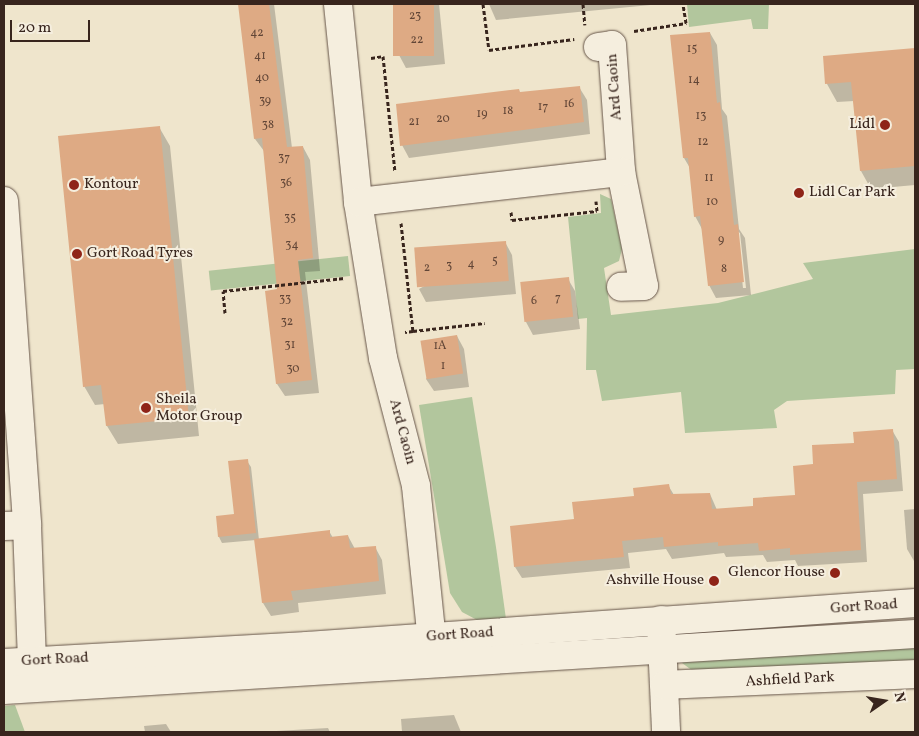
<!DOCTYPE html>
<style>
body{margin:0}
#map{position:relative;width:919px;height:736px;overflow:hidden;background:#efe5cc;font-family:Vollkorn,serif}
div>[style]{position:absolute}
.green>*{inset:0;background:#b2c69d;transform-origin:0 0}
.shadow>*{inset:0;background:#0003}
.building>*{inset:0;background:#deaa84;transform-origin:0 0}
.path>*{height:3px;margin-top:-1.5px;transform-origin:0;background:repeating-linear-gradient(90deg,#38251d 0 4px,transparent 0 6.5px)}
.roads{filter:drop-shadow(0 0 1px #665549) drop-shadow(0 0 1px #665549)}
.minor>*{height:28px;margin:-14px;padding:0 14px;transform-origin:14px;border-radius:14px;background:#f5eede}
.secondary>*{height:28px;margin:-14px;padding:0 14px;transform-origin:14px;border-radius:14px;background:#f5eede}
.dots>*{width:14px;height:14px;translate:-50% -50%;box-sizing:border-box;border:2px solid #f5eede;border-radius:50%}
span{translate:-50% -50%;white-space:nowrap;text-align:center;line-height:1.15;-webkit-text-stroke:4px #f5eede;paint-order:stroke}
.number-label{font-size:12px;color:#624637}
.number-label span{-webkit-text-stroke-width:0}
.street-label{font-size:15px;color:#38251d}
.poi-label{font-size:15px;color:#38251d}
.right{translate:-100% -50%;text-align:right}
.left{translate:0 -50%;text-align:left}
.frame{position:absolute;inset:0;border:5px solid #38251d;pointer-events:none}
.north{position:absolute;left:859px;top:676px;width:50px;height:50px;-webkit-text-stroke:4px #f5eede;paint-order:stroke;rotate:77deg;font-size:14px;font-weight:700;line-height:20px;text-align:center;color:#38251d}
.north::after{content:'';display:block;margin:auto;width:18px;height:22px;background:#38251d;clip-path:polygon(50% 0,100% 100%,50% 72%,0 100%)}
.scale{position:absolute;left:10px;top:20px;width:80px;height:22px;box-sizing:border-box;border:2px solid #38251d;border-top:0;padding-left:6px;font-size:15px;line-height:18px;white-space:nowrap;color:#38251d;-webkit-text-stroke:4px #f5eede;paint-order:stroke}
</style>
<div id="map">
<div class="green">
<div style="clip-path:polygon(687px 4px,769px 4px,768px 29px,753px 29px,751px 19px,689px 27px)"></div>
<div style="clip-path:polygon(600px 194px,611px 199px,622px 249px,619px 261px,604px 268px,611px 315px,718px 303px,813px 279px,803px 263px,915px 249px,915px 369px,896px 370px,895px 394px,787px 401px,774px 410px,777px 428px,685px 433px,681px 392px,602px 401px,596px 370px,586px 370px,587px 318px,578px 319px,568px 217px,601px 213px)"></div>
<div style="left:348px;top:256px;width:20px;height:140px;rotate:84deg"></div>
<div style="clip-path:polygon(472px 397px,496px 547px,506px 619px,479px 621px,462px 612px,450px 593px,419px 405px)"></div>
<div style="clip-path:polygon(915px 641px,915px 662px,693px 671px,682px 663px,690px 654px)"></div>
<div style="clip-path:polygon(15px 705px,25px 732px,4px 732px,4px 706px)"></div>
</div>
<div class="shadow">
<div style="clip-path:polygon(239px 4px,274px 4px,292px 148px,303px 147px,310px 160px,320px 271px,305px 272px,319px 393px,285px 396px,277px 384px,278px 290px,264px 151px,255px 139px)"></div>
<div style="clip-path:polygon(394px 4px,439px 4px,445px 64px,406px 68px,399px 55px)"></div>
<div style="clip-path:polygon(489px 4px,661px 4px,496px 20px)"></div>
<div style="clip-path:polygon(evenodd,710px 33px,717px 45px,722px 109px,727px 116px,739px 229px,745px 238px,751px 295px,716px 298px,709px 285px,702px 229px,695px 216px,690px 168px,684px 158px,672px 36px,710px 33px,737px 231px,740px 233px,746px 288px,743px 288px,737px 231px)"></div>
<div style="clip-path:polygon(915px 49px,915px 185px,871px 189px,861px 171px,854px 101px,837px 102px,827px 84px,824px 57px)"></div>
<div style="clip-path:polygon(579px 87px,587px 100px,590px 134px,409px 158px,402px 145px,520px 93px)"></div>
<div style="clip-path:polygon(159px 127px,170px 146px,199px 436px,118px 444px,107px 426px,105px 404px,95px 405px,84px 386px)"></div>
<div style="clip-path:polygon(505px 242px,512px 255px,516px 294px,426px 302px,419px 289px)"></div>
<div style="clip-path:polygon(568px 279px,575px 291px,580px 329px,533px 335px,526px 322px,521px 284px)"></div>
<div style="clip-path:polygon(457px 336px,464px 349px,469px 387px,434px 391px,426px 379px)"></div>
<div style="clip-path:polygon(892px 430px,899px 442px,903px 491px,863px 494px,867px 562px,798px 566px,795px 560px,767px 562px,763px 555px,726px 557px,724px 553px,672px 559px,666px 549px,628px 553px,630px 568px,522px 578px,515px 567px,575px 520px,668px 485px,674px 495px,710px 494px,717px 510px,754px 507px,796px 496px,814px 465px,855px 444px)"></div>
<div style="clip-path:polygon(247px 461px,251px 467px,259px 540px,329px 531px,333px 538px,348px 536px,355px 549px,375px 547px,382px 560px,386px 594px,298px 603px,299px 612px,271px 616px,263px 603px,256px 540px,222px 543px,219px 537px,217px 517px,235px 515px)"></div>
<div style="clip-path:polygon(915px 509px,915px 561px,914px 561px,907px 549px,904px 510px)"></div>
<div style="clip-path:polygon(454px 715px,461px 732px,402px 732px,401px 719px)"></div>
<div style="clip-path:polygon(166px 724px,171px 732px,145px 732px,144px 726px)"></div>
<div style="clip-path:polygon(328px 728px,330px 732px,276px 732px,276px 731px)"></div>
<div style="clip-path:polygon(871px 731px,915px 732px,871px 732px)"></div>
</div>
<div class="building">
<div style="clip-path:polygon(238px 4px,269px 4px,287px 147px,303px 146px,313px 258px,298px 260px,312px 380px,276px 384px,265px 291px,277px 289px,262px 138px,254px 139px)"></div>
<div style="left:393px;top:4px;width:41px;height:52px"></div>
<div style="clip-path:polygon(710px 32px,717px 103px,720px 102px,734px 225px,738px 224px,744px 282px,708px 286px,700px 216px,694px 217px,688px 158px,683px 158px,670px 35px)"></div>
<div style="clip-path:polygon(915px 48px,915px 166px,860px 171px,851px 82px,825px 84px,823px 56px)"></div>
<div style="clip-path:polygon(580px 86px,584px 122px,400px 146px,396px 104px,519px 89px,520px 92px)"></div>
<div style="clip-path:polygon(160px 126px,189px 418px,106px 426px,101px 385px,83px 387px,58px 136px)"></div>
<div style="left:506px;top:241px;width:40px;height:92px;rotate:86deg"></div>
<div style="left:569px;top:277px;width:40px;height:49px;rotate:84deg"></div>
<div style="left:457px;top:335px;width:39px;height:37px;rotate:81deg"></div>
<div style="clip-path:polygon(893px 429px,897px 479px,857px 482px,861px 550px,790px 555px,790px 548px,759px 551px,758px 543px,718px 546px,718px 542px,664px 547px,663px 537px,622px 541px,624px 557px,514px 567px,510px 526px,574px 519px,572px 502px,634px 496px,633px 488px,669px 484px,671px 494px,710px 493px,712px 509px,753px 506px,753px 498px,795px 495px,793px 466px,813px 464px,812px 445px,854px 443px,853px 432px)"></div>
<div style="clip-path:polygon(248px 459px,256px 533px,218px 537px,216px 516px,234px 514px,228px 461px)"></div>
<div style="clip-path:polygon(330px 530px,330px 537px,348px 535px,350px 548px,376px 546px,379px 581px,291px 591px,293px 600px,262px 603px,254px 539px)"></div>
</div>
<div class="path">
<div style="left:483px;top:4px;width:46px;rotate:82.6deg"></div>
<div style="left:489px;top:50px;width:86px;rotate:-7.4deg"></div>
<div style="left:583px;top:4px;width:21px;rotate:85deg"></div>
<div style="left:634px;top:31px;width:53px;rotate:-8.7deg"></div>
<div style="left:686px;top:23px;width:19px;rotate:-99deg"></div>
<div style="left:371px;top:58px;width:12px;rotate:-9deg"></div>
<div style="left:383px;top:56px;width:117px;rotate:84.1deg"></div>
<div style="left:511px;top:212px;width:8px;rotate:83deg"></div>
<div style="left:512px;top:220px;width:85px;rotate:-6deg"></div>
<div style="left:597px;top:211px;width:10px;rotate:-96deg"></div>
<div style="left:401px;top:223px;width:109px;rotate:83.7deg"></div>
<div style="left:413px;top:331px;width:8px;rotate:173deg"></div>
<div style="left:225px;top:313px;width:22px;rotate:-95deg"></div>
<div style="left:223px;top:291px;width:122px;rotate:-6.1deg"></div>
<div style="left:413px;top:331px;width:72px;rotate:-6.3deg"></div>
</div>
<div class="roads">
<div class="minor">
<div style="left:338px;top:4px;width:199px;rotate:84.2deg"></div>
<div style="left:358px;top:202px;width:158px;rotate:80.9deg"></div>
<div style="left:383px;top:358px;width:132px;rotate:75.5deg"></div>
<div style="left:416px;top:486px;width:174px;rotate:84.1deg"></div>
<div style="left:598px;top:47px;width:14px;rotate:-8deg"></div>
<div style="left:612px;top:45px;width:127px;rotate:85.9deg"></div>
<div style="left:621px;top:172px;width:116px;rotate:78.6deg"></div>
<div style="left:644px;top:286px;width:23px;rotate:178deg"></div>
<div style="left:4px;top:201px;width:325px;rotate:85.9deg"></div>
<div style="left:358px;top:202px;width:265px;rotate:-6.5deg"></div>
<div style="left:4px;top:526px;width:23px;rotate:-2deg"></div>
<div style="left:27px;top:525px;width:160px;rotate:87.9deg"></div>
<div style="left:661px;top:620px;width:112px;rotate:87.4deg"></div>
<div style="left:665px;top:685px;width:250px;rotate:-2.5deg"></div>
</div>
<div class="secondary">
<div style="left:4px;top:663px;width:303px;rotate:-3.2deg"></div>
<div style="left:307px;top:646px;width:610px;rotate:-4.05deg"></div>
<div style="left:4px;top:690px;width:913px;rotate:-3.52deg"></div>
</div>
</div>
<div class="dots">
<div style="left:885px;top:125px;background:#8f2418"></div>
<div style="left:74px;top:185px;background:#8f2418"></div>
<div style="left:799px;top:193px;background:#8f2418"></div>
<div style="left:77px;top:254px;background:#8f2418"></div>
<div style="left:146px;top:408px;background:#8f2418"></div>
<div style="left:835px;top:573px;background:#8f2418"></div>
<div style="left:714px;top:581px;background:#8f2418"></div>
</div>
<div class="number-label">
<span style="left:415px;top:17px">23</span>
<span style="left:257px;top:34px">42</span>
<span style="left:417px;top:41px">22</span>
<span style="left:692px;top:50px">15</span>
<span style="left:260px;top:57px">41</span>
<span style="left:262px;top:79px">40</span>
<span style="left:694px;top:81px">14</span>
<span style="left:265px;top:102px">39</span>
<span style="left:569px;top:105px">16</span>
<span style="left:543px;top:108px">17</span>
<span style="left:508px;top:112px">18</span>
<span style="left:482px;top:115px">19</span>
<span style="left:701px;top:117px">13</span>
<span style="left:443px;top:120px">20</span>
<span style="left:414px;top:123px">21</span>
<span style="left:268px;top:126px">38</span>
<span style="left:703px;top:143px">12</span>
<span style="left:284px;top:159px">37</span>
<span style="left:709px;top:179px">11</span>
<span style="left:286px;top:184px">36</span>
<span style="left:712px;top:203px">10</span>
<span style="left:290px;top:219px">35</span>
<span style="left:721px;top:241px">9</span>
<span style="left:292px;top:246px">34</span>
<span style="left:495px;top:262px">5</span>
<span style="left:471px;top:265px">4</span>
<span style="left:449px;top:267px">3</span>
<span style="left:427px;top:269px">2</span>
<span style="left:724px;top:270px">8</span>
<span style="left:558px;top:299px">7</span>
<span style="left:285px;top:300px">33</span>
<span style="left:534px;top:302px">6</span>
<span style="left:287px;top:323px">32</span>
<span style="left:290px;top:346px">31</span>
<span style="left:440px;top:347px">1A</span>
<span style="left:443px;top:367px">1</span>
<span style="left:293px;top:370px">30</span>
</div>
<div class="street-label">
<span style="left:615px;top:87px;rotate:-94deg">Ard Caoin</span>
<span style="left:402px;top:432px;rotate:75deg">Ard Caoin</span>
<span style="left:864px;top:607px;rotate:-4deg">Gort Road</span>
<span style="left:460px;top:635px;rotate:-4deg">Gort Road</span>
<span style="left:55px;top:660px;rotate:-3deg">Gort Road</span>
<span style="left:790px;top:680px;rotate:-3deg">Ashfield Park</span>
</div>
<div class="poi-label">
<span class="right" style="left:875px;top:125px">Lidl</span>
<span class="left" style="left:84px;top:185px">Kontour</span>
<span class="left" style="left:809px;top:193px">Lidl Car Park</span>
<span class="left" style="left:87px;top:254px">Gort Road Tyres</span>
<span class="left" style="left:156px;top:408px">Sheila<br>Motor Group</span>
<span class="right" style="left:825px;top:573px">Glencor House</span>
<span class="right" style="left:704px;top:581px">Ashville House</span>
</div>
<div class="frame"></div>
<div class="north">N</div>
<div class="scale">20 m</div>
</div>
